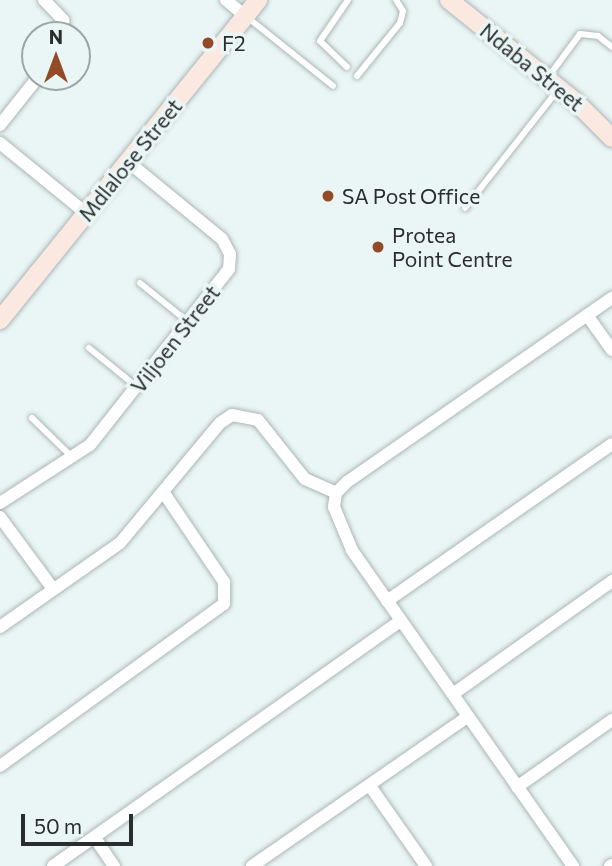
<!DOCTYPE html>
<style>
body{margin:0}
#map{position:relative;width:612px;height:866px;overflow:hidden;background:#eaf5f5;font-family:Commissioner,sans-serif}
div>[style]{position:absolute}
.roads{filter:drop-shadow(0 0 2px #acb6b6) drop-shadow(0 0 2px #acb6b6)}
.lane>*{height:6px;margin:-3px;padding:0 3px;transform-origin:3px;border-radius:3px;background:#fff}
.street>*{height:12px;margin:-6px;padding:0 6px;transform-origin:6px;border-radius:6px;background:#fff}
.secondary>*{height:18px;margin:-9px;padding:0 9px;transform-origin:9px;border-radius:9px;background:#fbe9e1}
.dots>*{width:19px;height:19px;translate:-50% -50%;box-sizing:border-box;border:4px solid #eaf5f5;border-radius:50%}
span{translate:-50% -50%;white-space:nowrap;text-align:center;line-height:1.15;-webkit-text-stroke:7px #eaf5f5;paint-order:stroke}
.poi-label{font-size:21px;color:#292d2d}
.left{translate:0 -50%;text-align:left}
.street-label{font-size:21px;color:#292d2d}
.north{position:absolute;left:21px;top:21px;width:70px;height:70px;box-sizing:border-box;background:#eaf5f5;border:2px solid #9da5a5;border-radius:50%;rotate:0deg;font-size:19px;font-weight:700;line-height:28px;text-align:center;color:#292d2d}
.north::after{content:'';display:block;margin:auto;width:24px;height:32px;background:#934b27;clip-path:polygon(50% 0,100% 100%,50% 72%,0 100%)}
.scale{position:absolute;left:21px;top:814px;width:112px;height:32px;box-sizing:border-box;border:4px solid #292d2d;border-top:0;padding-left:9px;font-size:21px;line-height:24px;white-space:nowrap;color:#292d2d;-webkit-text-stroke:5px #eaf5f5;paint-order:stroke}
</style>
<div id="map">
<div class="roads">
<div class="lane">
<div style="left:247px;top:17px;width:110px;rotate:38.7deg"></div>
<div style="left:347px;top:67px;width:37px;rotate:-136deg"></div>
<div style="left:320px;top:41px;width:50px;rotate:-55.7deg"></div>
<div style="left:357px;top:76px;width:68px;rotate:-50.9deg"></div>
<div style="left:400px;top:23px;width:12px;rotate:-76deg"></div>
<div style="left:403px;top:11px;width:13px;rotate:-122deg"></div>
<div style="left:549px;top:76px;width:52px;rotate:-53.6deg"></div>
<div style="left:580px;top:34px;width:18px;rotate:6deg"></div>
<div style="left:598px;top:36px;width:18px;rotate:38deg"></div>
<div style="left:465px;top:208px;width:149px;rotate:-51.8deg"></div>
<div style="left:140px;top:283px;width:60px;rotate:39deg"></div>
<div style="left:89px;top:348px;width:62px;rotate:39.1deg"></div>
<div style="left:32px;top:418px;width:56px;rotate:44.3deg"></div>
</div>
<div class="street">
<div style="left:44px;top:0;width:28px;rotate:46deg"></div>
<div style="left:63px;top:20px;width:15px;rotate:82deg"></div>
<div style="left:226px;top:0;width:25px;rotate:40deg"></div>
<div style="left:0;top:125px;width:61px;rotate:-51.6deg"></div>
<div style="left:0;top:143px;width:112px;rotate:39.2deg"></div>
<div style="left:587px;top:315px;width:43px;rotate:54.5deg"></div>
<div style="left:0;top:503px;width:107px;rotate:-32.8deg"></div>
<div style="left:90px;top:445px;width:224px;rotate:-51.7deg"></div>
<div style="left:229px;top:269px;width:15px;rotate:-86deg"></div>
<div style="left:230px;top:254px;width:17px;rotate:-118deg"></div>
<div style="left:222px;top:239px;width:123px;rotate:-140.6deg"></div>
<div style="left:0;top:517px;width:89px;rotate:53.6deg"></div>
<div style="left:387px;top:601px;width:274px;rotate:-34.9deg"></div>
<div style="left:0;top:627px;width:146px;rotate:-35deg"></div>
<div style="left:120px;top:543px;width:156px;rotate:-50.2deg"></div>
<div style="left:220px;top:423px;width:14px;rotate:-34deg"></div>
<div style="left:232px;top:415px;width:26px;rotate:11deg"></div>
<div style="left:258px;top:420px;width:75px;rotate:51.5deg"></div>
<div style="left:305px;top:479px;width:34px;rotate:24deg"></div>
<div style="left:453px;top:694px;width:195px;rotate:-35.4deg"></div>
<div style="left:0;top:766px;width:276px;rotate:-35.9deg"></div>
<div style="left:224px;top:604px;width:22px;rotate:-90deg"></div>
<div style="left:224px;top:582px;width:107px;rotate:-124deg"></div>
<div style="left:370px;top:786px;width:98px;rotate:55deg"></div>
<div style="left:517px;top:787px;width:116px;rotate:-35.2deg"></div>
<div style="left:95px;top:838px;width:34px;rotate:56deg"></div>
<div style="left:53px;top:866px;width:425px;rotate:-35.2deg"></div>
<div style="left:252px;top:866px;width:262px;rotate:-34.7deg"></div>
<div style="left:573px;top:866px;width:386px;rotate:-125deg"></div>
<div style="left:352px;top:550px;width:47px;rotate:-112.7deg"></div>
<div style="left:334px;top:507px;width:14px;rotate:-82deg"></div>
<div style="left:336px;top:493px;width:16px;rotate:-45deg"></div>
<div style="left:347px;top:482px;width:323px;rotate:-34.8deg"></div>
<div style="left:610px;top:866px;width:2px;rotate:-27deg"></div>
</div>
<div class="secondary">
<div style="left:449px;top:0;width:164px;rotate:38.8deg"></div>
<div style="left:577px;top:103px;width:49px;rotate:45deg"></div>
<div style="left:0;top:320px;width:411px;rotate:-51.1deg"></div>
</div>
</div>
<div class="dots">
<div style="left:208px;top:43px;background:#934b27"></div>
<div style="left:328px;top:196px;background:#934b27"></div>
<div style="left:378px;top:247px;background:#934b27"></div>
</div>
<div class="poi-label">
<span class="left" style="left:222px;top:43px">F2</span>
<span class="left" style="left:342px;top:196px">SA Post Office</span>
<span class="left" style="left:392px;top:247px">Protea<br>Point Centre</span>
</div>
<div class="street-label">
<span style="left:532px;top:67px;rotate:39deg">Ndaba Street</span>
<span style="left:130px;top:160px;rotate:-51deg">Mdlalose Street</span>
<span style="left:175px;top:339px;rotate:-52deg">Viljoen Street</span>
</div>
<div class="north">N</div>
<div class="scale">50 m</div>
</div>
